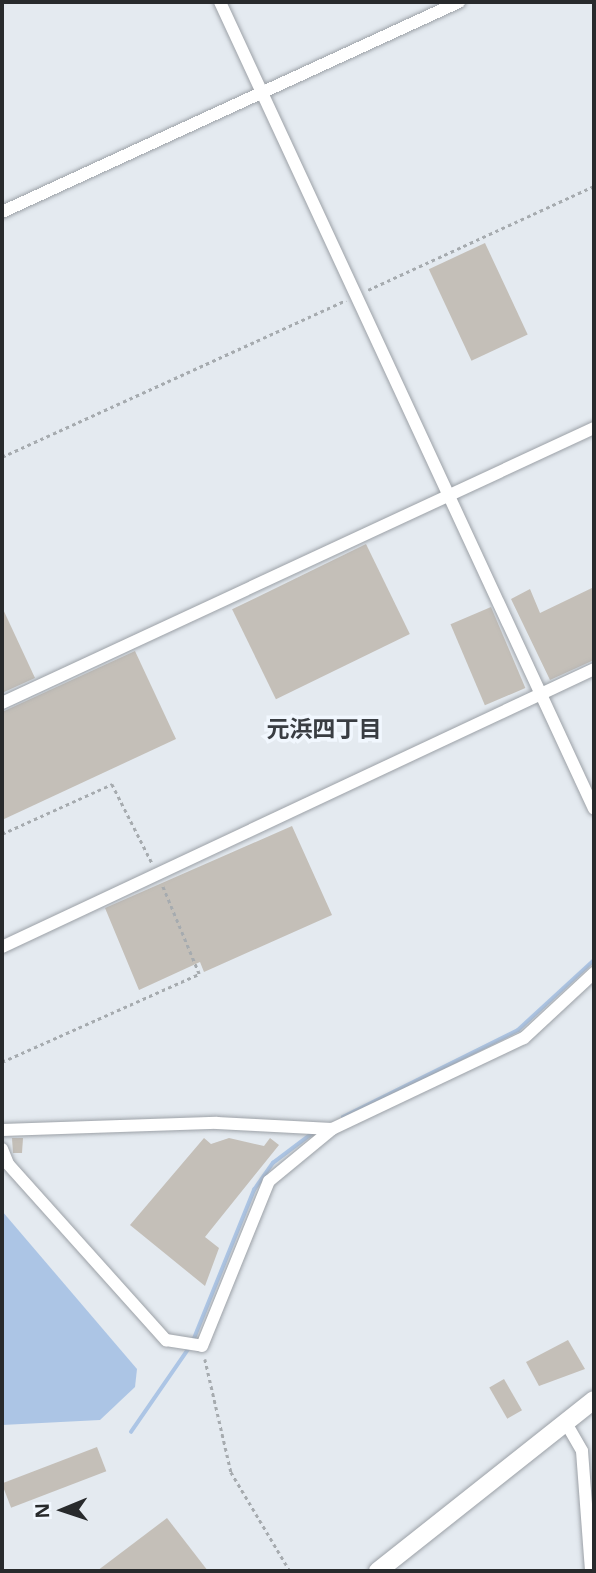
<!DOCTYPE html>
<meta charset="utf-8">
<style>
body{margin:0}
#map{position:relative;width:596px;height:1573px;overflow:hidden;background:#e4eaf0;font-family:"Noto Sans","Noto Sans JP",sans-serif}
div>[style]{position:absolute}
.water>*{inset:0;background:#acc5e5}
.stream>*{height:3.5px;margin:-1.75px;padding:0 1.75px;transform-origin:1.75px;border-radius:1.75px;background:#acc5e5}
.building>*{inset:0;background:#c4bfb8;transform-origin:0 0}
.path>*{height:2.5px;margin-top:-1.25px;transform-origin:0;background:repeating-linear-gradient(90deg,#a6abaf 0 3.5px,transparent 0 7px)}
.roads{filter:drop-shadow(0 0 2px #9ca1a7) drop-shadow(0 0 2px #9ca1a7)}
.street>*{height:12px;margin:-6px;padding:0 6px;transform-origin:6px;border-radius:6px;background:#fff}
.secondary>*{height:18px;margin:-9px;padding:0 9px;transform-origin:9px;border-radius:9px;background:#fff}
span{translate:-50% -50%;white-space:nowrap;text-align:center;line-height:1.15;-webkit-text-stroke:7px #f1f7fe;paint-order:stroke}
.neighbourhood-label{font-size:23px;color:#393d42;font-weight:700}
.frame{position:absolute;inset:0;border:4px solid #282a2c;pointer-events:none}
.north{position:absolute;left:28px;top:1475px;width:70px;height:70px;-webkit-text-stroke:5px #f1f7fe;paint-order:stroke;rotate:268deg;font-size:19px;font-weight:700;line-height:28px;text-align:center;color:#282a2c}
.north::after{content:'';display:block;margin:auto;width:24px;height:32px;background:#282a2c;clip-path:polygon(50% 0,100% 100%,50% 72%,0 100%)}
</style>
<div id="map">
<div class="water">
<div style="clip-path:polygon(2px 1211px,137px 1369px,135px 1387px,100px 1420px,2px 1425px)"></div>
</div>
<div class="stream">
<div style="left:343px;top:1117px;width:195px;rotate:-26.4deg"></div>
<div style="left:518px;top:1030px;width:103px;rotate:-42.6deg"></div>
<div style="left:193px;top:1341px;width:163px;rotate:-68deg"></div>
<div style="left:254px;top:1190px;width:33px;rotate:-55deg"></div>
<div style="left:273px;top:1163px;width:51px;rotate:-37.1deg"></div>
<div style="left:131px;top:1432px;width:102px;rotate:-55.4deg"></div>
</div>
<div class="building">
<div style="left:485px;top:243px;width:101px;height:62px;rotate:65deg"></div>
<div style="left:366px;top:544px;width:100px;height:149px;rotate:64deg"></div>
<div style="clip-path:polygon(594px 587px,594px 660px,550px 680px,511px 599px,530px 589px,540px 613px)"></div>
<div style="clip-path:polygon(2px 607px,35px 678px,2px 693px)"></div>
<div style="left:491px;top:607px;width:88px;height:44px;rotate:67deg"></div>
<div style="clip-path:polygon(135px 651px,176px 739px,2px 820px,2px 712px)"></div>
<div style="clip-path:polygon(292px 826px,332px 915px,204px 972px,200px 962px,139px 990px,105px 908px)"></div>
<div style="clip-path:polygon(12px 1138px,23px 1138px,22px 1153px,13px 1153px)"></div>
<div style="clip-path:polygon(204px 1138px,211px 1144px,229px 1138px,264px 1146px,270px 1138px,279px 1145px,205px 1237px,219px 1248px,205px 1286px,130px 1225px)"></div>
<div style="clip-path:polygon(568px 1340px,585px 1369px,539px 1386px,526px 1362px)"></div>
<div style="left:504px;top:1379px;width:36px;height:17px;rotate:60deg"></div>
<div style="left:97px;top:1447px;width:26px;height:102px;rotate:69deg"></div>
<div style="clip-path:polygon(167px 1518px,208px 1571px,97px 1571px)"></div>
</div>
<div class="path">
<div style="left:368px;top:290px;width:249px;rotate:-24.7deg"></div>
<div style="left:2px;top:457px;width:378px;rotate:-24.5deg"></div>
<div style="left:2px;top:834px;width:121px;rotate:-24.4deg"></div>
<div style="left:112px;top:784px;width:89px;rotate:63.1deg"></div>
<div style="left:2px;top:1062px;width:216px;rotate:-24.1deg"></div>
<div style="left:199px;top:974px;width:96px;rotate:-112.6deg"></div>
<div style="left:205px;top:1359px;width:116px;rotate:77deg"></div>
<div style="left:231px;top:1472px;width:115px;rotate:59.2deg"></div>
</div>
<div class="roads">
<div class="street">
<div style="left:220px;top:2px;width:889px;rotate:65.13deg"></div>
<div style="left:2px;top:212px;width:503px;rotate:-24.68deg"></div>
<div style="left:2px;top:703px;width:653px;rotate:-24.92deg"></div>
<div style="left:2px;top:947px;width:654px;rotate:-25.15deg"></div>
<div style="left:2px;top:1130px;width:215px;rotate:-1.9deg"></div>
<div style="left:217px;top:1123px;width:115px;rotate:3deg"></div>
<div style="left:2px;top:1149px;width:16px;rotate:68deg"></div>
<div style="left:8px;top:1164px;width:237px;rotate:48.1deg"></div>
<div style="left:166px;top:1340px;width:36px;rotate:9deg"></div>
<div style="left:202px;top:1346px;width:178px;rotate:-67.9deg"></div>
<div style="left:269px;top:1181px;width:82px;rotate:-39.5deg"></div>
<div style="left:332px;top:1129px;width:212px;rotate:-25.4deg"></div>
<div style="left:524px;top:1038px;width:96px;rotate:-42.9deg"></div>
<div style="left:566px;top:1423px;width:32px;rotate:60deg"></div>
<div style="left:582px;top:1451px;width:120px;rotate:85.7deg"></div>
</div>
<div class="secondary">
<div style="left:378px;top:1571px;width:275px;rotate:-38.4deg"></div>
</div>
</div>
<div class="neighbourhood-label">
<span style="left:324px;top:728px">元浜四丁目</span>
</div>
<div class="frame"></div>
<div class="north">N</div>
</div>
